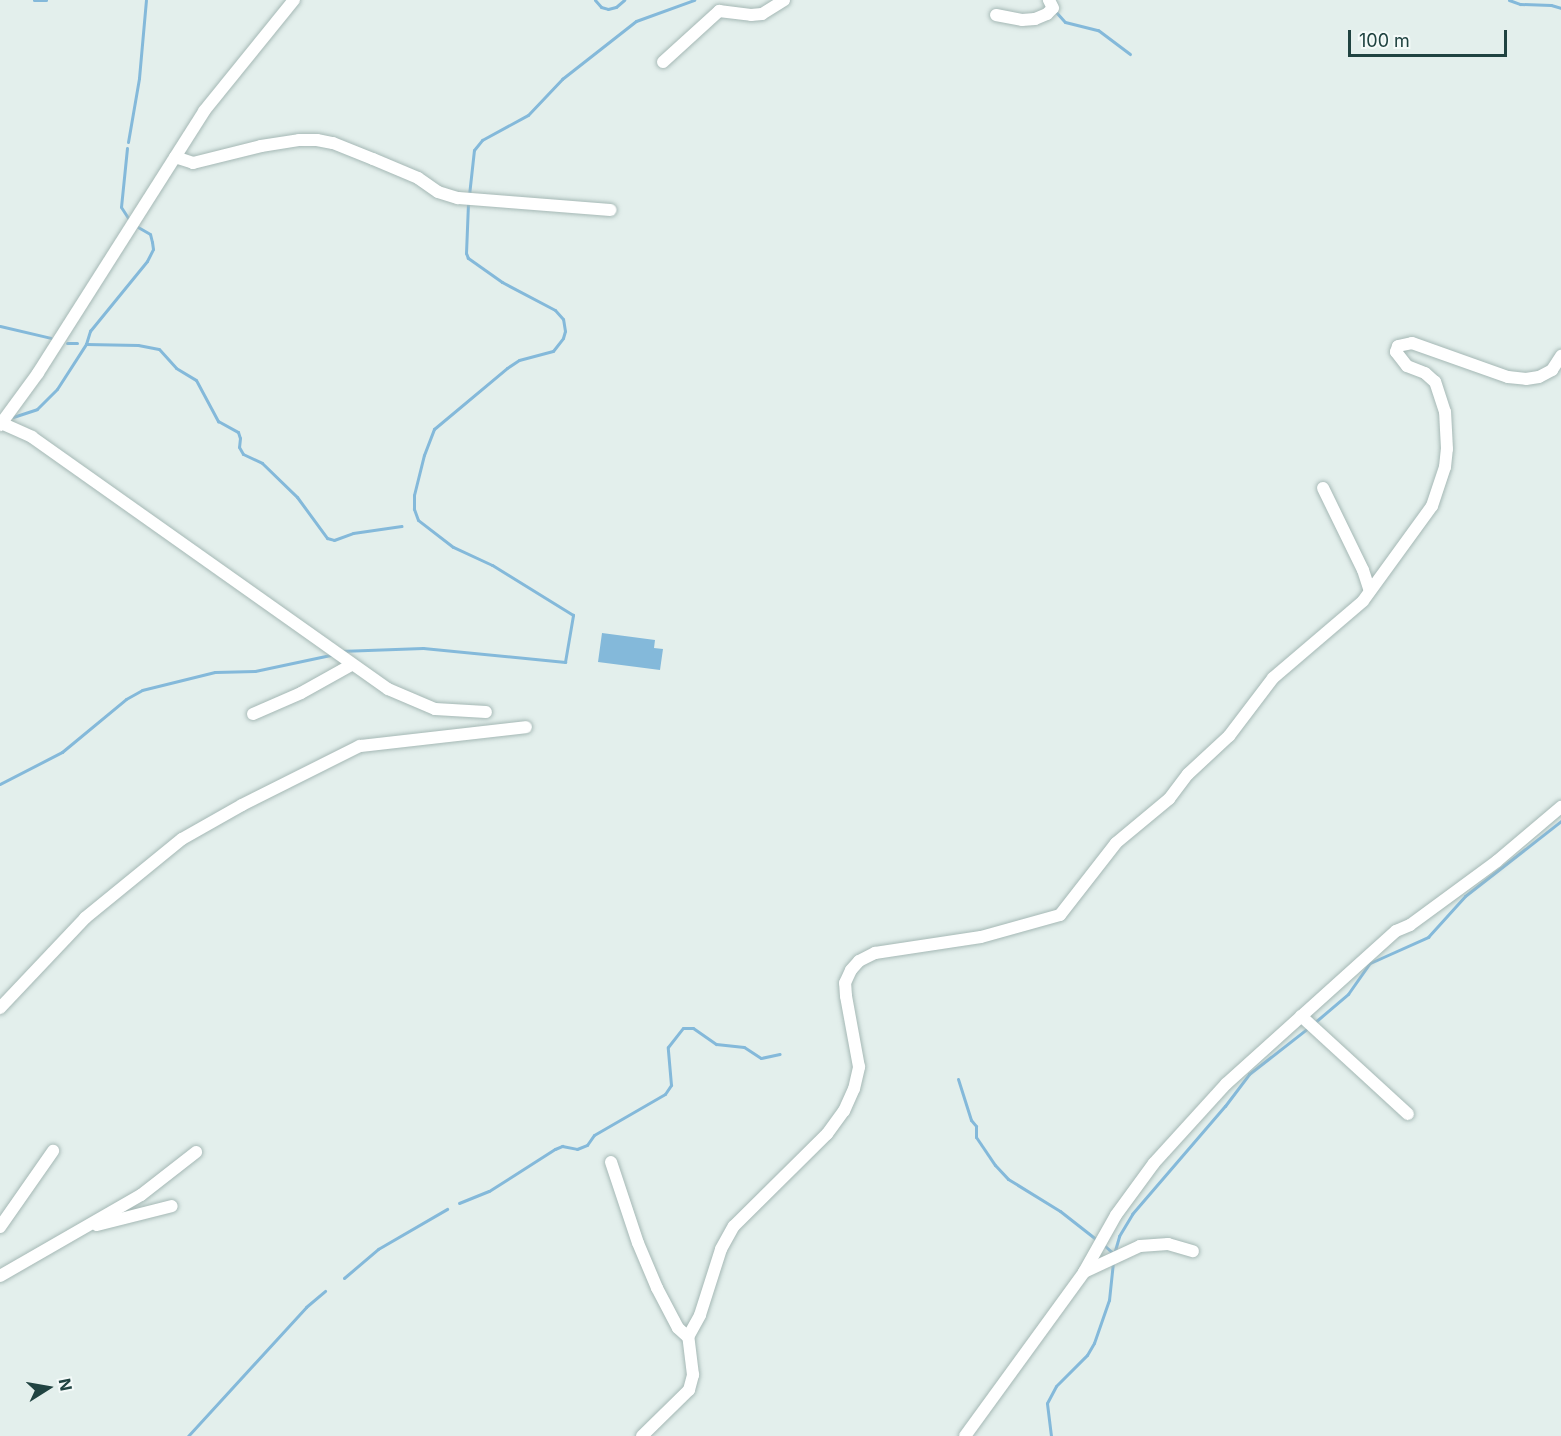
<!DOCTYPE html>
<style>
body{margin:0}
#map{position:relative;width:1561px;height:1436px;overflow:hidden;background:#e3efec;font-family:Inter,sans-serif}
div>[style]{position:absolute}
.water>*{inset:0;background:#84b9da}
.stream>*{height:3px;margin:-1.5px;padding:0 1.5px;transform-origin:1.5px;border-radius:1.5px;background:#84b9da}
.roads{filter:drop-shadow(0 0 2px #a5b8b5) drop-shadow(0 0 2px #a5b8b5)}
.minor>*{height:12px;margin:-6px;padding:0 6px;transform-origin:6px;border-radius:6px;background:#fff}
span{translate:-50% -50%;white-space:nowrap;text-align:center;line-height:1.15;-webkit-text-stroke:4.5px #f4faf9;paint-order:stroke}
.north{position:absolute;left:18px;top:1358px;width:60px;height:60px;-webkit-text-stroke:4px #f4faf9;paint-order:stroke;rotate:79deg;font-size:16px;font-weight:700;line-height:24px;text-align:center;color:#204341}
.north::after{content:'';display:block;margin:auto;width:21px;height:27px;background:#204341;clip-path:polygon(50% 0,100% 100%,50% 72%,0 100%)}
.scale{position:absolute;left:1348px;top:30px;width:159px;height:27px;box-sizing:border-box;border:3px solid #204341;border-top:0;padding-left:8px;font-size:18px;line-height:21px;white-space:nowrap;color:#204341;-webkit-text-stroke:4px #f4faf9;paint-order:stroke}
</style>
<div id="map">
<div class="water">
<div style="clip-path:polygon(602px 633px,655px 640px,654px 648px,663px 649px,660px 670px,598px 662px)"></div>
</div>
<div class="stream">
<div style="left:34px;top:0;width:12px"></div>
<div style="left:595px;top:0;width:9px;rotate:49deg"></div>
<div style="left:601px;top:7px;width:7px;rotate:16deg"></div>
<div style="left:608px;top:9px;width:8px;rotate:-14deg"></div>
<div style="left:616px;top:7px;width:11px;rotate:-41deg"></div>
<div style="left:1509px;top:0;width:12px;rotate:20deg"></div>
<div style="left:1520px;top:4px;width:31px;rotate:2deg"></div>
<div style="left:1551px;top:5px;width:10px;rotate:17deg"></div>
<div style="left:1056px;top:12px;width:13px;rotate:48deg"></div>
<div style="left:1065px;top:22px;width:34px;rotate:14deg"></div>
<div style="left:1098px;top:30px;width:40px;rotate:37deg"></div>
<div style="left:128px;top:142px;width:65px;rotate:-80.2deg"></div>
<div style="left:139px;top:78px;width:78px;rotate:-84.9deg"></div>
<div style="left:127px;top:148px;width:59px;rotate:95.8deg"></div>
<div style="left:121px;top:207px;width:17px;rotate:57deg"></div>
<div style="left:469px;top:195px;width:45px;rotate:-83.7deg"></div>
<div style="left:474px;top:150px;width:13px;rotate:-51deg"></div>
<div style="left:482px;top:140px;width:52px;rotate:-28.5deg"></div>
<div style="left:528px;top:115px;width:50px;rotate:-46.6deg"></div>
<div style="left:562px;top:79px;width:94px;rotate:-38.1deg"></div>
<div style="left:636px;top:21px;width:62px;rotate:-19.9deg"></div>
<div style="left:0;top:326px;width:52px;rotate:13.2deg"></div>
<div style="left:67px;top:343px;width:10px"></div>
<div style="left:86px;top:344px;width:52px;rotate:1.1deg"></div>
<div style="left:138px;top:345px;width:21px;rotate:11deg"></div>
<div style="left:159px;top:349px;width:25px;rotate:48deg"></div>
<div style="left:176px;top:368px;width:23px;rotate:31deg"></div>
<div style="left:196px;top:380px;width:47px;rotate:61.8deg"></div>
<div style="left:218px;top:421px;width:23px;rotate:29deg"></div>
<div style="left:238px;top:432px;width:6px;rotate:72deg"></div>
<div style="left:240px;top:438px;width:9px;rotate:96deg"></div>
<div style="left:239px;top:447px;width:8px;rotate:60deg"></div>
<div style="left:243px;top:454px;width:21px;rotate:25deg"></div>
<div style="left:262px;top:463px;width:49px;rotate:44.2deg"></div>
<div style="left:297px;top:497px;width:51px;rotate:53.8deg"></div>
<div style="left:327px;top:538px;width:7px;rotate:16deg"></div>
<div style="left:334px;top:540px;width:20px;rotate:-20deg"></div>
<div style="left:353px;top:533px;width:49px;rotate:-8.1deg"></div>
<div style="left:13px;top:417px;width:25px;rotate:-18deg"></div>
<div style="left:37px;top:409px;width:28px;rotate:-45deg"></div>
<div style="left:57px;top:389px;width:54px;rotate:-57.2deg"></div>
<div style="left:86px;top:344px;width:14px;rotate:-73deg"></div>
<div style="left:90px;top:331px;width:90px;rotate:-50.8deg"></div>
<div style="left:147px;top:261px;width:13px;rotate:-63deg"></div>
<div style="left:153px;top:249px;width:7px;rotate:-98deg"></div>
<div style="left:152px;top:242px;width:8px;rotate:-104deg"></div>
<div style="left:150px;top:234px;width:14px;rotate:-150deg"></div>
<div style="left:340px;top:651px;width:83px;rotate:-2.1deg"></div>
<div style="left:423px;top:648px;width:143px;rotate:5.6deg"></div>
<div style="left:565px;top:662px;width:48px;rotate:-80.3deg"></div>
<div style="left:573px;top:615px;width:95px;rotate:-148.3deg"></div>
<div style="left:492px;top:565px;width:43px;rotate:-155.2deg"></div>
<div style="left:453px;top:547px;width:44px;rotate:-142.4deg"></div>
<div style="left:418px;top:520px;width:12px;rotate:-110deg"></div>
<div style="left:414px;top:509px;width:14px;rotate:-90deg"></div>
<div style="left:414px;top:495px;width:41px;rotate:-76deg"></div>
<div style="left:424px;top:455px;width:28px;rotate:-69deg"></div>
<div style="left:434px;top:429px;width:95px;rotate:-39.9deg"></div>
<div style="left:507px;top:368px;width:14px;rotate:-34deg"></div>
<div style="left:519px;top:360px;width:35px;rotate:-15deg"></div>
<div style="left:553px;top:351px;width:16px;rotate:-52deg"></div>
<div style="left:563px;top:338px;width:7px;rotate:-74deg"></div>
<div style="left:565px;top:331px;width:12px;rotate:-99deg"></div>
<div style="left:563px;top:319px;width:12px;rotate:-132deg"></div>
<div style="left:555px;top:310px;width:60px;rotate:-152.2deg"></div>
<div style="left:502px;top:282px;width:42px;rotate:-144.8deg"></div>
<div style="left:468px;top:258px;width:5px;rotate:-112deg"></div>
<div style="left:466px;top:253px;width:49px;rotate:-87.7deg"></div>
<div style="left:0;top:784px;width:70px;rotate:-27.3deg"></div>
<div style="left:62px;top:752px;width:83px;rotate:-39.6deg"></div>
<div style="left:126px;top:699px;width:18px;rotate:-29deg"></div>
<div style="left:142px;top:690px;width:75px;rotate:-13.9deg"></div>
<div style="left:215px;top:672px;width:40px;rotate:-1.4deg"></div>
<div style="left:255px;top:671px;width:77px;rotate:-12deg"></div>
<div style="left:1314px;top:1023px;width:45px;rotate:-40.5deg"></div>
<div style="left:1348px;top:994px;width:38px;rotate:-55deg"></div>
<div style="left:1370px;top:963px;width:64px;rotate:-24.1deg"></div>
<div style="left:1428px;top:937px;width:55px;rotate:-47.9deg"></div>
<div style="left:1465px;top:896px;width:122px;rotate:-38deg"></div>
<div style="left:958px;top:1079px;width:43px;rotate:72.4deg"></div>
<div style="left:971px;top:1120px;width:8px;rotate:50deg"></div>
<div style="left:976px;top:1126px;width:11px;rotate:90deg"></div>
<div style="left:976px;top:1137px;width:34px;rotate:56deg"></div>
<div style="left:995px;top:1165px;width:19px;rotate:47deg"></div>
<div style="left:1008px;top:1179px;width:61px;rotate:31.6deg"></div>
<div style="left:1060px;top:1211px;width:47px;rotate:38.1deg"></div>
<div style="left:459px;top:1203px;width:32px;rotate:-22deg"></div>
<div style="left:489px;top:1191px;width:78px;rotate:-32.5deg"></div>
<div style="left:555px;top:1149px;width:8px;rotate:-23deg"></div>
<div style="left:562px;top:1146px;width:15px;rotate:11deg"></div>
<div style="left:577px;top:1149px;width:11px;rotate:-22deg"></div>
<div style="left:587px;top:1145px;width:12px;rotate:-55deg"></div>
<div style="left:594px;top:1135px;width:82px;rotate:-30deg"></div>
<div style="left:665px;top:1094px;width:11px;rotate:-56deg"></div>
<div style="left:671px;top:1085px;width:38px;rotate:-95deg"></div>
<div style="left:668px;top:1047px;width:24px;rotate:-52deg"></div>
<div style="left:683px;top:1028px;width:10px"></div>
<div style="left:693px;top:1028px;width:28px;rotate:35deg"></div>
<div style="left:716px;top:1044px;width:28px;rotate:6deg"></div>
<div style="left:744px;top:1047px;width:20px;rotate:33deg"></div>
<div style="left:761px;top:1058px;width:19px;rotate:-12deg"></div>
<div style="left:1105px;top:1246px;width:12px;rotate:42deg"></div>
<div style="left:1114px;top:1254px;width:19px;rotate:-74deg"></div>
<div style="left:1119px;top:1236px;width:26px;rotate:-59deg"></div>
<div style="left:1132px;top:1214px;width:143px;rotate:-49.3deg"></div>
<div style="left:1225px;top:1106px;width:40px;rotate:-53deg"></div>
<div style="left:1249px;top:1074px;width:75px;rotate:-37.9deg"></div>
<div style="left:344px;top:1278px;width:45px;rotate:-40.5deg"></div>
<div style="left:378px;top:1249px;width:80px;rotate:-30.1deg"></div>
<div style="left:188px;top:1436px;width:175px;rotate:-47.5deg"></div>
<div style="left:306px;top:1307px;width:25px;rotate:-40deg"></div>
<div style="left:1051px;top:1436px;width:33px;rotate:-97deg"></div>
<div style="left:1047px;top:1403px;width:19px;rotate:-62deg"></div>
<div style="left:1056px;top:1386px;width:44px;rotate:-45deg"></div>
<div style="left:1087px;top:1355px;width:14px;rotate:-60deg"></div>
<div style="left:1094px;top:1343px;width:46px;rotate:-70.8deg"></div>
<div style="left:1109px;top:1300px;width:36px;rotate:-84deg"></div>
</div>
<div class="roads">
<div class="minor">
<div style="left:996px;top:15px;width:26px;rotate:11deg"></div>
<div style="left:1022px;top:20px;width:13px;rotate:-4deg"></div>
<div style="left:1035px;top:19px;width:13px;rotate:-23deg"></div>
<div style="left:1047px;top:14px;width:8px;rotate:-45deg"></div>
<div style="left:1053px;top:8px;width:9px;rotate:-117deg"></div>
<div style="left:663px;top:62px;width:76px;rotate:-42.3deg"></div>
<div style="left:719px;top:11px;width:32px;rotate:7deg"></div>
<div style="left:751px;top:15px;width:11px;rotate:-5deg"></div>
<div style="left:762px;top:14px;width:26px;rotate:-32deg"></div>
<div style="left:175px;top:157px;width:19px;rotate:18deg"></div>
<div style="left:193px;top:163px;width:70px;rotate:-14deg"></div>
<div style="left:261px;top:146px;width:38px;rotate:-9deg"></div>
<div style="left:299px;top:140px;width:18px"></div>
<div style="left:317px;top:140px;width:16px;rotate:11deg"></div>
<div style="left:333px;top:143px;width:43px;rotate:21.8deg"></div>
<div style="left:373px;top:159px;width:49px;rotate:22.9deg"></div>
<div style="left:418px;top:178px;width:24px;rotate:35deg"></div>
<div style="left:438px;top:192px;width:21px;rotate:17deg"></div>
<div style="left:458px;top:198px;width:153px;rotate:4.5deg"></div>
<div style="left:1px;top:423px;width:34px;rotate:24deg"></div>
<div style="left:32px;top:437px;width:436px;rotate:35.3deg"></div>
<div style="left:388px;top:689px;width:51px;rotate:23.1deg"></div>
<div style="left:435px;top:709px;width:51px;rotate:3.4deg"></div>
<div style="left:0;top:425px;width:64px;rotate:-53.8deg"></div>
<div style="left:38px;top:373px;width:310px;rotate:-57.6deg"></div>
<div style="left:204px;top:111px;width:143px;rotate:-51deg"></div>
<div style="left:1323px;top:488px;width:91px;rotate:64deg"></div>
<div style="left:1363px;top:570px;width:22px;rotate:72deg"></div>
<div style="left:253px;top:714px;width:52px;rotate:-23.6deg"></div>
<div style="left:301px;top:693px;width:57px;rotate:-29.2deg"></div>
<div style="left:0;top:1008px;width:124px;rotate:-46.6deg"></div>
<div style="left:85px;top:918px;width:125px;rotate:-39.2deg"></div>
<div style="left:182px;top:839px;width:69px;rotate:-29.5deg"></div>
<div style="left:242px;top:805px;width:132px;rotate:-26.6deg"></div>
<div style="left:360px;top:746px;width:167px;rotate:-6.5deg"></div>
<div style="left:1301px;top:1016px;width:145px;rotate:42.5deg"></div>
<div style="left:611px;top:1162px;width:85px;rotate:71.6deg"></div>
<div style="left:638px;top:1243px;width:49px;rotate:67.1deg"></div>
<div style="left:657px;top:1288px;width:45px;rotate:62.3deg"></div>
<div style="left:678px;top:1328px;width:13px;rotate:42deg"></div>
<div style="left:97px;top:1225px;width:77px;rotate:-14.2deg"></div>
<div style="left:0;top:1227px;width:93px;rotate:-55.1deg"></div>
<div style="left:1084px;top:1272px;width:62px;rotate:-24.9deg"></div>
<div style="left:1140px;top:1246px;width:28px;rotate:-4deg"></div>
<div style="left:1168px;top:1244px;width:26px;rotate:16deg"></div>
<div style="left:0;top:1276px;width:163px;rotate:-29.9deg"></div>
<div style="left:141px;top:1195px;width:70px;rotate:-38deg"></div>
<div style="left:642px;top:1436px;width:66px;rotate:-44.4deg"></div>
<div style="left:689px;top:1390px;width:16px;rotate:-75deg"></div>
<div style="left:693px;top:1375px;width:38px;rotate:-97deg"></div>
<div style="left:688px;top:1337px;width:25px;rotate:-61deg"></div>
<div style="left:700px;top:1315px;width:69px;rotate:-72.3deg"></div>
<div style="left:721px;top:1249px;width:26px;rotate:-61deg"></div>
<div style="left:734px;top:1226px;width:131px;rotate:-44.7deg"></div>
<div style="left:827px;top:1134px;width:29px;rotate:-54deg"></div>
<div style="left:844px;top:1111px;width:24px;rotate:-66deg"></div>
<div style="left:854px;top:1089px;width:23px;rotate:-77deg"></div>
<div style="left:859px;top:1067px;width:72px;rotate:-100.4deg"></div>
<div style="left:846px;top:996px;width:13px;rotate:-94deg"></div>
<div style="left:845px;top:983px;width:14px;rotate:-65deg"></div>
<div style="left:851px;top:970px;width:12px;rotate:-48deg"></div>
<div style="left:859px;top:961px;width:18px;rotate:-27deg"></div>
<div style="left:875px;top:953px;width:107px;rotate:-8.6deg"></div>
<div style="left:981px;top:937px;width:82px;rotate:-15.6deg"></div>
<div style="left:1060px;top:915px;width:91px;rotate:-52.1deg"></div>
<div style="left:1116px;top:843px;width:69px;rotate:-39.7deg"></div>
<div style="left:1169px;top:799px;width:31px;rotate:-53deg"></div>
<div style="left:1188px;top:774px;width:56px;rotate:-42.8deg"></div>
<div style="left:1229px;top:736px;width:73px;rotate:-52.8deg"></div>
<div style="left:1273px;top:678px;width:118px;rotate:-40.5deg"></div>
<div style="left:1363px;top:601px;width:117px;rotate:-54deg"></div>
<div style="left:1432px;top:506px;width:41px;rotate:-71.6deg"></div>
<div style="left:1445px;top:467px;width:18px;rotate:-84deg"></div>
<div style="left:1447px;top:449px;width:37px;rotate:-93deg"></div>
<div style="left:1445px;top:412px;width:32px;rotate:-108deg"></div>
<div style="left:1435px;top:382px;width:13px;rotate:-138deg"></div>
<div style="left:1425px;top:373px;width:19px;rotate:-159deg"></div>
<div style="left:1407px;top:366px;width:18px;rotate:-128deg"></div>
<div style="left:1396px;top:352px;width:6px;rotate:-72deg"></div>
<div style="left:1398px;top:346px;width:14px;rotate:-12deg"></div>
<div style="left:1412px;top:343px;width:102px;rotate:19.5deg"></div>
<div style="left:1508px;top:377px;width:18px;rotate:6deg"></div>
<div style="left:1526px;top:379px;width:13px;rotate:-9deg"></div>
<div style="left:1539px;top:377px;width:15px;rotate:-28deg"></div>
<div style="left:1552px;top:370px;width:17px;rotate:-57deg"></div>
<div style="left:965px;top:1436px;width:203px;rotate:-54deg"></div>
<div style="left:1084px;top:1272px;width:65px;rotate:-60.7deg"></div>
<div style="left:1116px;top:1215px;width:64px;rotate:-53.8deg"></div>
<div style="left:1154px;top:1163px;width:107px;rotate:-47.7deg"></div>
<div style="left:1226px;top:1084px;width:229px;rotate:-42deg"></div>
<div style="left:1396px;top:931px;width:15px;rotate:-23deg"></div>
<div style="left:1410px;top:925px;width:108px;rotate:-36.3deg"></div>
<div style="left:1497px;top:861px;width:84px;rotate:-40.2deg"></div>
</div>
</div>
<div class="north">N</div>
<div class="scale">100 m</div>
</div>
